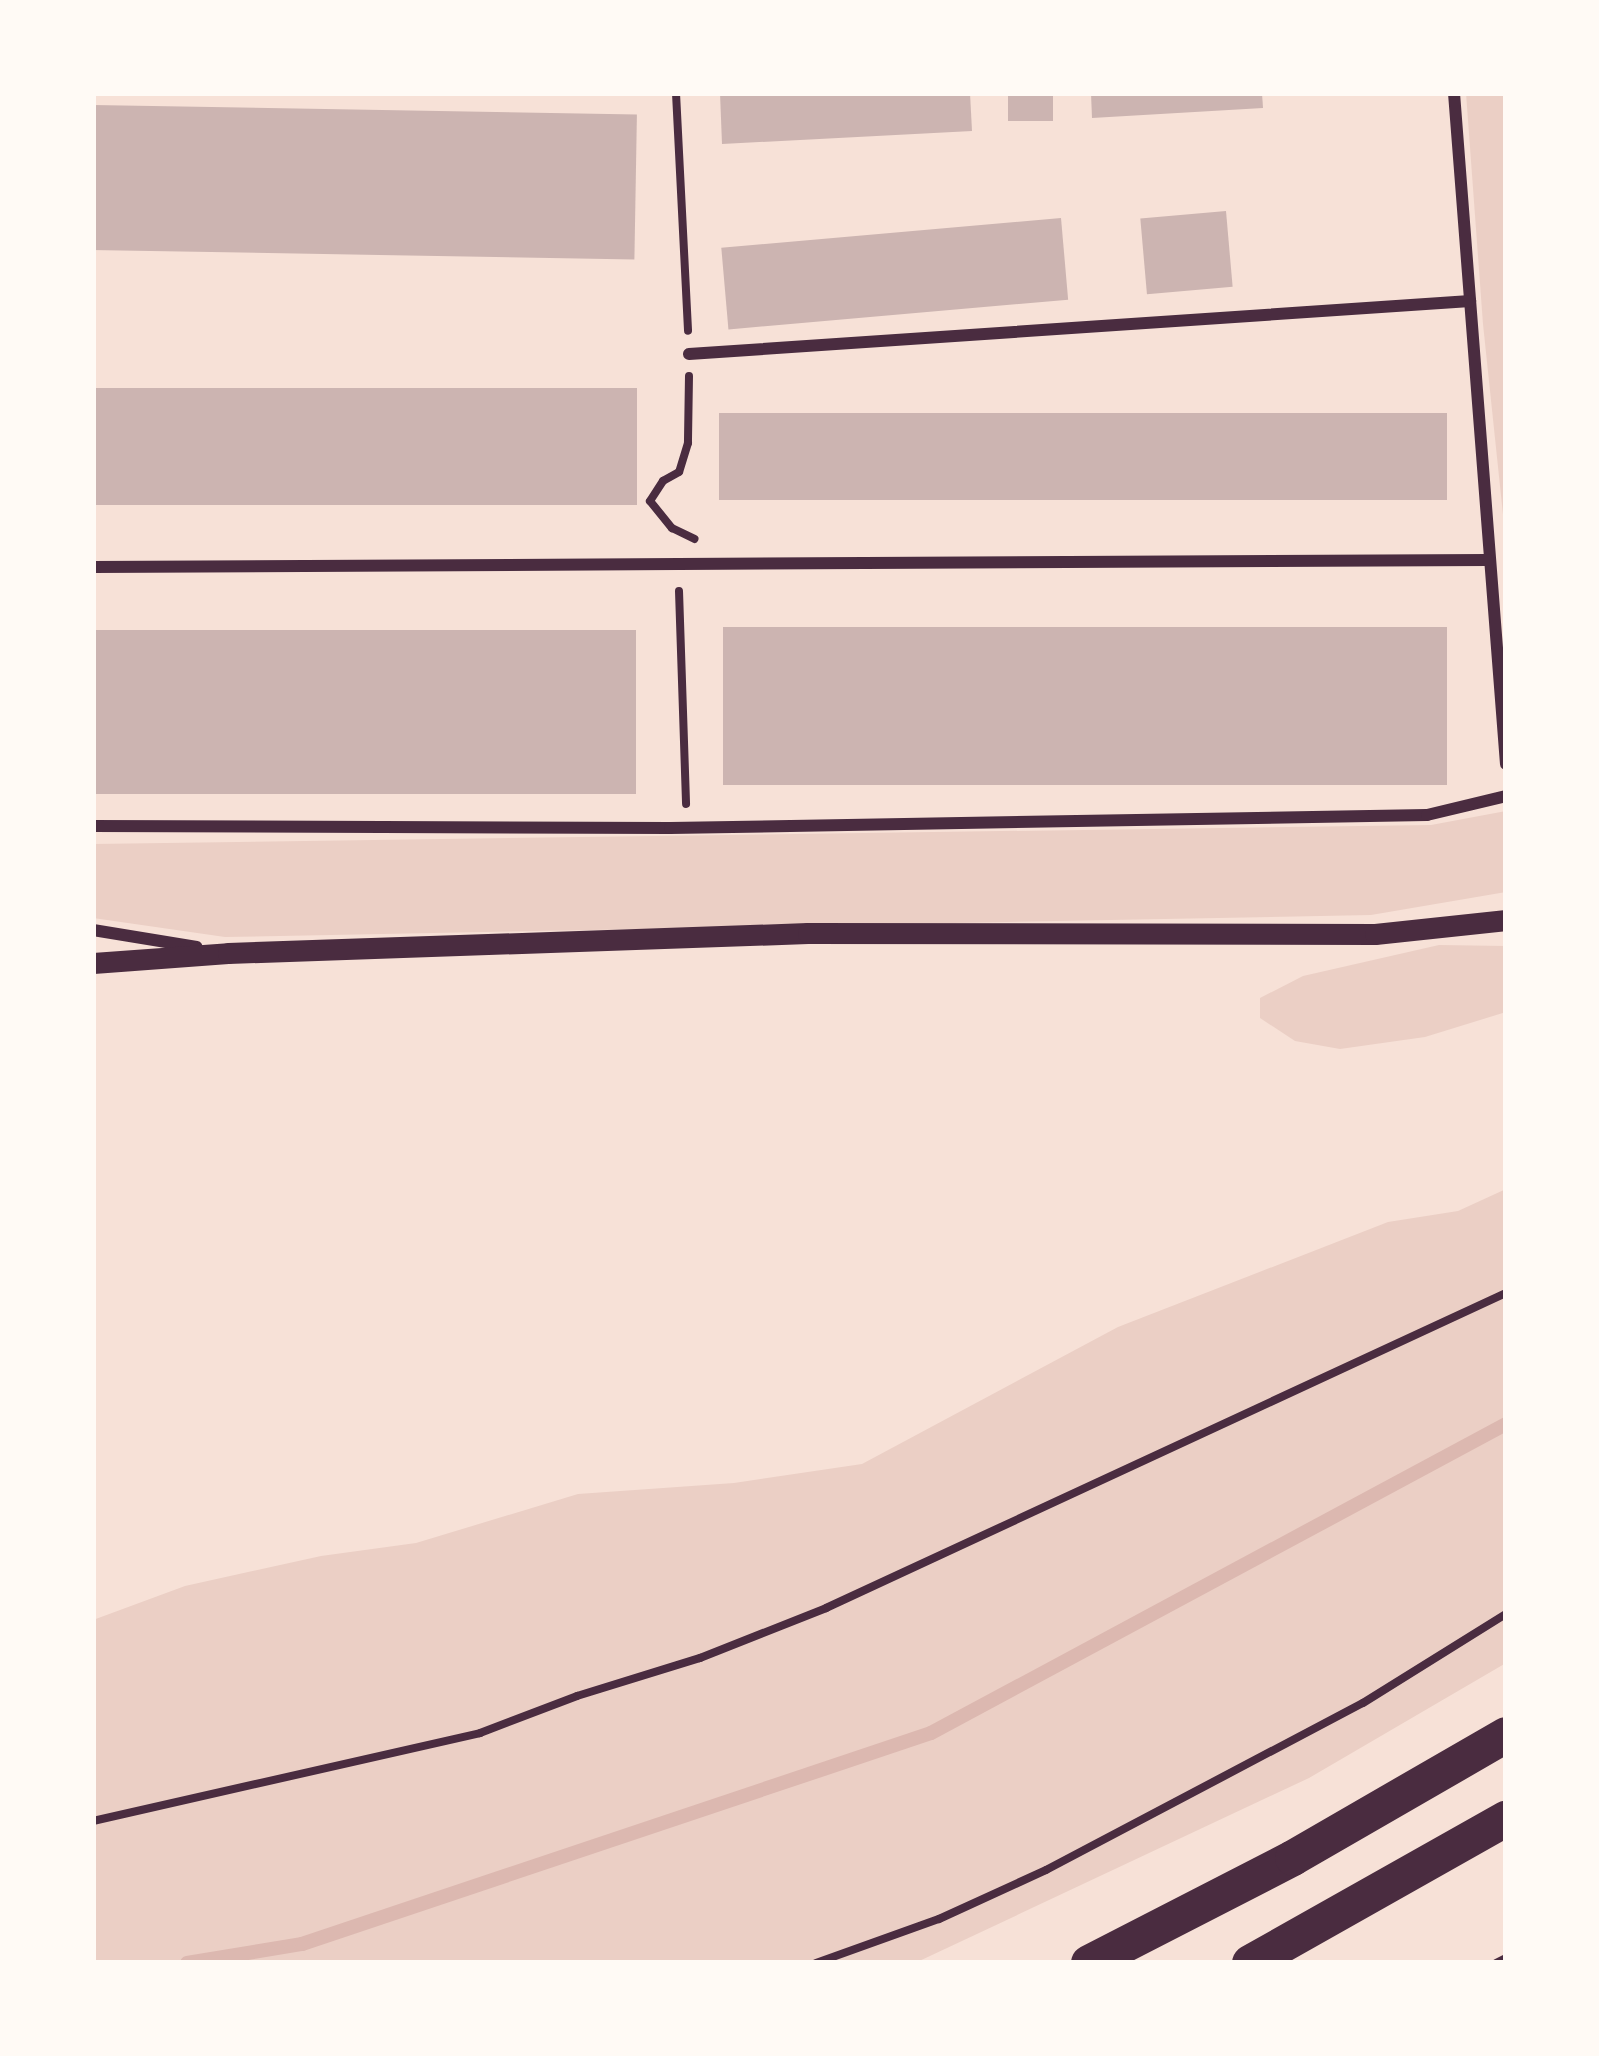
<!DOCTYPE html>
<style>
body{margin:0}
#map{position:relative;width:1599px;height:2056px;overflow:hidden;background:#f7e1d7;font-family:"Titillium Web",sans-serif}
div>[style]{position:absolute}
.green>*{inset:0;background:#ebcfc5}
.stream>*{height:14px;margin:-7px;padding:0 7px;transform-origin:7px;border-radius:7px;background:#dcb8b0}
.building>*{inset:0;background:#ccb4b1;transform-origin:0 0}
.path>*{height:8px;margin:-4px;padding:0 4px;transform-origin:4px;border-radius:4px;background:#4a2c40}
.minor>*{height:12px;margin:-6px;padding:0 6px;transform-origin:6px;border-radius:6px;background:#4a2c40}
.tertiary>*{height:21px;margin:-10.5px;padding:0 10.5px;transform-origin:10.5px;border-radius:10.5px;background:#4a2c40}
.motorway>*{height:36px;margin:-18px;padding:0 18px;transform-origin:18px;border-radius:18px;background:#4a2c40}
span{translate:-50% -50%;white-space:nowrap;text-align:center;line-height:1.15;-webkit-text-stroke:12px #fffaf5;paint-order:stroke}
.frame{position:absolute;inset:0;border:96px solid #fffaf5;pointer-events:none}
</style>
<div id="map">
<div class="green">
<div style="clip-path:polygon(1466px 93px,1506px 93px,1506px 543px,1483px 324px)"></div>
<div style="clip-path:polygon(1506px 811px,1506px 892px,1371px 915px,225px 937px,93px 918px,93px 844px,1431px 825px)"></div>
<div style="clip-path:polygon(1439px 945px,1506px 946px,1506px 1012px,1425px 1037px,1340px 1049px,1295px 1041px,1260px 1018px,1260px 998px,1303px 976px)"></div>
<div style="clip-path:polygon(1506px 1189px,1506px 1663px,1309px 1778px,915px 1963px,93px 1963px,93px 1620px,185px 1586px,321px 1556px,416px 1543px,578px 1494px,734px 1483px,862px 1464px,1118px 1327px,1388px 1222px,1458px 1211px)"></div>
</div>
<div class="stream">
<div style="left:187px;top:1963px;width:117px;rotate:-9.4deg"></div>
<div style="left:302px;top:1944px;width:663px;rotate:-18.54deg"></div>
<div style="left:931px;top:1733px;width:653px;rotate:-28.25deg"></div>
</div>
<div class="building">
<div style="clip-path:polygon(720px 93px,970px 93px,972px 131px,722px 144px)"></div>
<div style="left:1008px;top:93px;width:45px;height:28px"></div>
<div style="clip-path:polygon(1091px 93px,1262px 93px,1263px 108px,1092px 118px)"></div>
<div style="left:93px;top:105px;width:544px;height:145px;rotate:1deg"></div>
<div style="left:1226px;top:211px;width:76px;height:86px;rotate:85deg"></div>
<div style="left:1061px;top:218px;width:82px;height:341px;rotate:85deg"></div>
<div style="left:93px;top:388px;width:544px;height:117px"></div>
<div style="left:719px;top:413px;width:728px;height:87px"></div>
<div style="left:1447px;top:627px;width:158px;height:724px;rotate:90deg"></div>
<div style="left:93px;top:630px;width:543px;height:164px"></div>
</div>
<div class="path">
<div style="left:676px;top:93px;width:238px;rotate:87.1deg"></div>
<div style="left:689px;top:376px;width:67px;rotate:90.9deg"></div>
<div style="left:688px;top:443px;width:30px;rotate:107deg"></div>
<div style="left:679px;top:472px;width:18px;rotate:151deg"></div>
<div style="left:663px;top:481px;width:24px;rotate:123deg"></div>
<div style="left:650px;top:501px;width:35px;rotate:51deg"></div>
<div style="left:672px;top:528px;width:25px;rotate:26deg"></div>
<div style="left:679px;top:591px;width:213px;rotate:88.1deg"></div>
<div style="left:93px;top:1821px;width:397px;rotate:-12.8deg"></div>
<div style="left:480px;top:1733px;width:104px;rotate:-20.9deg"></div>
<div style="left:577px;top:1696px;width:129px;rotate:-17.2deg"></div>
<div style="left:700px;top:1658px;width:136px;rotate:-21.6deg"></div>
<div style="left:826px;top:1608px;width:749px;rotate:-24.86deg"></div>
<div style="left:816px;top:1963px;width:131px;rotate:-19.7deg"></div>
<div style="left:939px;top:1919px;width:118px;rotate:-24.6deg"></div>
<div style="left:1046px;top:1870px;width:358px;rotate:-27.8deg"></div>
<div style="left:1363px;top:1703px;width:168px;rotate:-31.9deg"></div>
<div style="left:1496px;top:1963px;width:11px;rotate:-27deg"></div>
</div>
<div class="minor">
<div style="left:1454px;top:93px;width:673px;rotate:85.57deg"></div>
<div style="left:689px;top:354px;width:783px;rotate:-3.88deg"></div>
<div style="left:93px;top:567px;width:1395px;rotate:-0.29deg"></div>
<div style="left:93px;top:826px;width:577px;rotate:0.2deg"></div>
<div style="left:670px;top:828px;width:757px;rotate:-0.98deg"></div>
<div style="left:1427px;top:815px;width:81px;rotate:-13.5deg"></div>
<div style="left:93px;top:930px;width:105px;rotate:9.3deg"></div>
</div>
<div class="tertiary">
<div style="left:93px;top:963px;width:135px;rotate:-4.2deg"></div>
<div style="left:228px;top:953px;width:580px;rotate:-1.97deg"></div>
<div style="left:808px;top:933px;width:567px;rotate:0.1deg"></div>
<div style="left:1375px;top:934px;width:132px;rotate:-6.1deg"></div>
</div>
<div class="motorway">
<div style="left:1089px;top:1963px;width:229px;rotate:-27.2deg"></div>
<div style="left:1293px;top:1858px;width:246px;rotate:-30deg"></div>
<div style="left:1250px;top:1963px;width:294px;rotate:-29.4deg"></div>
</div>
<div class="frame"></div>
</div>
